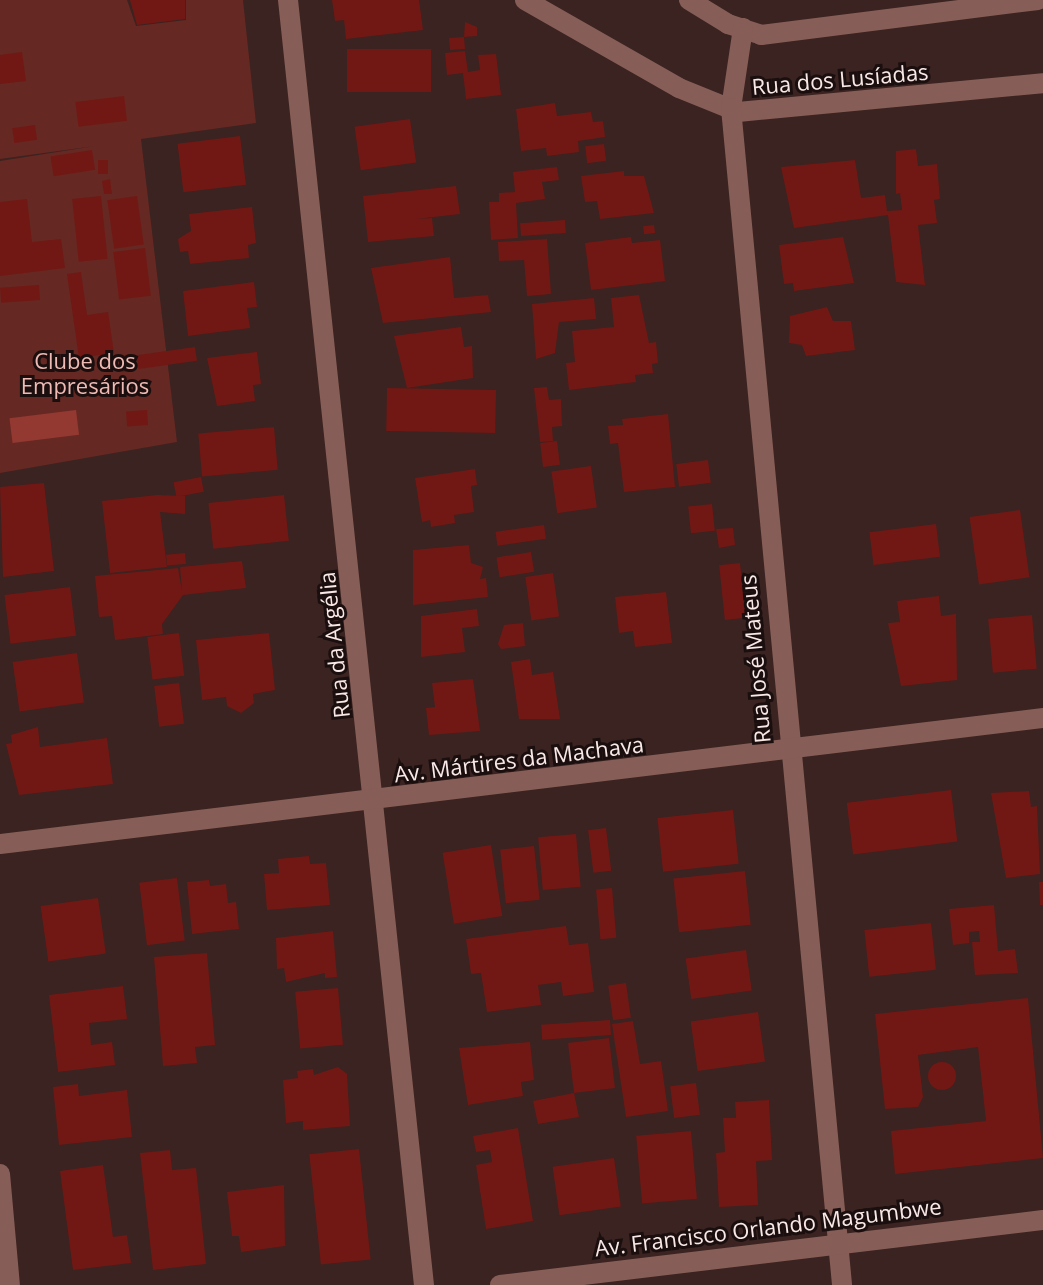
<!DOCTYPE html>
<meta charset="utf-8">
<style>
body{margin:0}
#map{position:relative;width:1043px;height:1285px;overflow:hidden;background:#3a2320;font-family:"Open Sans",sans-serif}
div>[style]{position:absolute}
.green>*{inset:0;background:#662822}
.water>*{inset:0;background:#933931;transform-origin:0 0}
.building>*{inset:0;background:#711814;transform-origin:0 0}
.round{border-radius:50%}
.minor>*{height:20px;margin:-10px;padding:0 10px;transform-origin:10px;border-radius:10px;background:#875d57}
span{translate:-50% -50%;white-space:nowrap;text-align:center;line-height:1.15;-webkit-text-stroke:6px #1a0f0e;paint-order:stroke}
.street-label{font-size:22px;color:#f9e9e6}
.park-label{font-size:22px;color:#eebab3}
</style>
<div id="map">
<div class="green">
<div style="clip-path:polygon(0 0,127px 0,136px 26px,186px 20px,186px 0,243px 0,256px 123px,141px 139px,177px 442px,0 473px,0 161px,95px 146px,0 159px)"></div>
</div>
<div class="water">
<div style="left:76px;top:410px;width:25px;height:67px;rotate:83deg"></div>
</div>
<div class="building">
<div style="clip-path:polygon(130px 0,185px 0,185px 19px,137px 25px)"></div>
<div style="clip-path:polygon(332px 0,419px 0,423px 30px,346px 39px,344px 20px,335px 21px)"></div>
<div style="clip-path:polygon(465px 22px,477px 27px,477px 36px,464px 37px,465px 49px,450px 50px,449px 38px,464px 37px)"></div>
<div style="left:431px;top:49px;width:43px;height:84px;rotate:90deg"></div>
<div style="clip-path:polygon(465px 51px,468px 72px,480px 70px,478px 55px,496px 54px,501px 95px,466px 99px,463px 73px,447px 75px,445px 53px)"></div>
<div style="clip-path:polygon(22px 52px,26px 81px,0 84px,0 55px)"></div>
<div style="left:124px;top:96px;width:25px;height:49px;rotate:83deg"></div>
<div style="clip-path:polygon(555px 103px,557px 116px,591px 112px,593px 122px,603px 121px,605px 137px,578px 141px,579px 152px,547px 156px,546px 148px,521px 151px,516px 109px)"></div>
<div style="left:410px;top:119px;width:44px;height:56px;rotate:82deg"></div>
<div style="left:35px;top:125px;width:15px;height:23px;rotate:82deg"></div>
<div style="left:240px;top:136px;width:49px;height:63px;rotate:83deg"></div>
<div style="left:604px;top:144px;width:17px;height:19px;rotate:83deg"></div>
<div style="clip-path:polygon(916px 149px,918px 166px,937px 164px,940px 199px,934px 200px,937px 223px,918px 225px,925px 285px,896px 282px,888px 215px,794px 228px,781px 167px,855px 160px,861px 198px,885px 195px,887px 211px,902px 210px,900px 193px,896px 194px,896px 151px)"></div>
<div style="left:92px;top:150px;width:20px;height:42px;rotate:81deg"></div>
<div style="left:98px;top:160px;width:10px;height:14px"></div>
<div style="clip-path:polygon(557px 167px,559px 180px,542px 182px,545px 199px,516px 203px,518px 238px,491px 240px,489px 202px,499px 202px,499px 193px,515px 192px,513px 172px)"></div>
<div style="clip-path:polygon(624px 171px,624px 176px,644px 176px,654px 213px,600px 219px,597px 201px,585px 202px,581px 176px)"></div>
<div style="clip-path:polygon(110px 179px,112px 194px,104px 194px,102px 181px)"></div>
<div style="clip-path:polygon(456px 186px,460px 214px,416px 219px,432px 218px,434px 236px,368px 242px,363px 196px)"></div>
<div style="left:101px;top:196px;width:63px;height:29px;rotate:84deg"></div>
<div style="left:137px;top:196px;width:49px;height:30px;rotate:82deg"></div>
<div style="clip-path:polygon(27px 199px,32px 242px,61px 239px,65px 268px,0 276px,0 202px)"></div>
<div style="clip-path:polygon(252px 207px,256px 243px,248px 245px,249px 258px,190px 264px,188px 251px,180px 252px,178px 239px,191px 231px,189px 214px)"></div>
<div style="left:565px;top:220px;width:13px;height:45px;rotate:86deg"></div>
<div style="left:654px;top:225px;width:8px;height:11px;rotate:83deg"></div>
<div style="clip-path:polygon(631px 237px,632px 243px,660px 240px,665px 281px,591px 290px,585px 243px)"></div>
<div style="clip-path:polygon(843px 237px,854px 283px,794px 291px,793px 283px,784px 284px,779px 245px)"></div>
<div style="clip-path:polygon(547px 239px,551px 294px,527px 296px,524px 260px,499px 261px,498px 242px)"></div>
<div style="left:145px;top:248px;width:48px;height:32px;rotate:83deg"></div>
<div style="clip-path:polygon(450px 257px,454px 298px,488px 295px,491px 312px,383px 323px,371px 268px)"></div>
<div style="clip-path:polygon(81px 272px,87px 315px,108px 312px,114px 353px,79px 358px,67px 274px)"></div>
<div style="clip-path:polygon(254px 282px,257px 307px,247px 308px,250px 328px,188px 336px,183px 291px)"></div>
<div style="left:39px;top:285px;width:15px;height:39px;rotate:86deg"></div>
<div style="clip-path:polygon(639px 295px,649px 343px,656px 342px,658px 363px,652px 364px,653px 373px,635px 375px,636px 382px,569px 390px,566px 363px,575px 362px,572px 331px,614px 327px,611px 298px)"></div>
<div style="clip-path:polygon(594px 298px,596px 319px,559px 322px,555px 353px,536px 359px,532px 304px)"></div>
<div style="clip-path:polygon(827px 307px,833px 321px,851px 321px,855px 350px,806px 356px,802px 345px,789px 343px,790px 316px)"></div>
<div style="clip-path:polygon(461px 327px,464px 347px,472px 346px,473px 378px,407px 388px,394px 336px)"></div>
<div style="left:195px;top:347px;width:14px;height:59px;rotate:82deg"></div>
<div style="clip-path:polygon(257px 352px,261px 384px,253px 385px,255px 401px,217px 406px,207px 358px)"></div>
<div style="left:132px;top:354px;width:16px;height:13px;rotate:79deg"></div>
<div style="clip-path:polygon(547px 387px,549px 400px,561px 399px,562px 426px,552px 427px,553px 441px,540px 442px,534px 388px)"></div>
<div style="left:496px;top:390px;width:43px;height:109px;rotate:91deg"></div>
<div style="left:147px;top:410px;width:15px;height:21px;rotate:86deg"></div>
<div style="clip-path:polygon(668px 414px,675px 487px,624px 492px,618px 443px,610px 444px,608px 426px,623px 425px,622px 419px)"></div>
<div style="left:274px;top:427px;width:43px;height:76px;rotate:85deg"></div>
<div style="left:557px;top:441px;width:24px;height:17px;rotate:83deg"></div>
<div style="left:708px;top:460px;width:23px;height:32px;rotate:83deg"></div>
<div style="left:591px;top:466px;width:42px;height:40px;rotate:82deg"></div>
<div style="clip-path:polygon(475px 469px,477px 485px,471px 486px,474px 512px,454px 515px,455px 523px,431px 527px,430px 520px,422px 522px,415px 478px)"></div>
<div style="left:201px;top:477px;width:15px;height:28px;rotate:79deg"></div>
<div style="clip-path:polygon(44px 483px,54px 571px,3px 577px,0 487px)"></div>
<div style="clip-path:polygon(157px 495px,185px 496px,185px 514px,160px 512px,167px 567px,110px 573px,102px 501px)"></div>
<div style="left:284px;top:495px;width:46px;height:76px;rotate:84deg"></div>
<div style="left:712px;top:504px;width:27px;height:24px;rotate:84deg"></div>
<div style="left:1020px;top:510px;width:68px;height:51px;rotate:82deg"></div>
<div style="left:936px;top:524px;width:33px;height:67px;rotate:83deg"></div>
<div style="left:544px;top:525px;width:14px;height:49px;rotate:82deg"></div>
<div style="clip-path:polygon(733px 528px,735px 545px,719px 548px,716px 529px)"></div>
<div style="clip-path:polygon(469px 545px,471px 563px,483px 567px,480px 579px,486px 578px,488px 597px,413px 605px,413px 550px)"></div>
<div style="left:531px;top:552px;width:20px;height:35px;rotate:81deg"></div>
<div style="left:185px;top:553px;width:11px;height:19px;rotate:85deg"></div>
<div style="clip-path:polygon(242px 561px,246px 588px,183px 595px,162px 624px,163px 634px,115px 640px,112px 616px,99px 617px,95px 576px,178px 568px,182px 591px,180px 567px)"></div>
<div style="left:740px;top:563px;width:55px;height:21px;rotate:84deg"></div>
<div style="left:553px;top:573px;width:44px;height:28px;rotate:82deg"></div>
<div style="left:70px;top:587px;width:49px;height:66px;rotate:83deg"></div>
<div style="clip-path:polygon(666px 592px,672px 643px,635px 647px,633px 631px,619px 633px,615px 597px)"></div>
<div style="clip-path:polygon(939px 596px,941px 616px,956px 614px,957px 680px,901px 686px,888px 623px,900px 622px,897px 601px)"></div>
<div style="clip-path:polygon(477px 609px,479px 626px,462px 628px,465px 652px,421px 657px,421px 616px)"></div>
<div style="left:1032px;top:615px;width:54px;height:44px;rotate:85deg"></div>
<div style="clip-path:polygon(523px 623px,525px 646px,501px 649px,498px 644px,504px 625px)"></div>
<div style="left:179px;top:633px;width:43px;height:32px;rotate:83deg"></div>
<div style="clip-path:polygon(269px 633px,275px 690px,253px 694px,254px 703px,241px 713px,227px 706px,226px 697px,202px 700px,196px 640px)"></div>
<div style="left:77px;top:653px;width:50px;height:65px;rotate:82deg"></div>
<div style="clip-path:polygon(530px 659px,532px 675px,553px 672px,560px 719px,519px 719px,511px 662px)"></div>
<div style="clip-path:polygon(473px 679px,480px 731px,429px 735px,426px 708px,435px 707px,432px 683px)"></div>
<div style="left:179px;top:683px;width:41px;height:25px;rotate:83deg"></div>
<div style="clip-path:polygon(38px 727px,40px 747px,107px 738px,113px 784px,19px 795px,6px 744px,12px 743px,11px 735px)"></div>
<div style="left:951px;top:790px;width:52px;height:105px;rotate:83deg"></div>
<div style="clip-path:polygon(1029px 791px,1031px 807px,1037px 806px,1040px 874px,1006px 878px,991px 793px)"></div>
<div style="left:733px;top:810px;width:54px;height:76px;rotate:84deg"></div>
<div style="left:606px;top:828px;width:43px;height:18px;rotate:83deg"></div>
<div style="left:576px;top:834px;width:53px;height:38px;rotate:85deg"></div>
<div style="left:491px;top:845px;width:72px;height:49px;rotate:81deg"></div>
<div style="left:534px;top:846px;width:54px;height:34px;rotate:84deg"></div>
<div style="clip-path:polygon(309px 856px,310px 864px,326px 863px,330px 905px,267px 910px,264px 874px,279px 873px,278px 859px)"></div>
<div style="left:745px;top:871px;width:54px;height:72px;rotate:84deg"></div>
<div style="left:177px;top:878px;width:63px;height:38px;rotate:83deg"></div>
<div style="clip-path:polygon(209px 880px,210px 886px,226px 884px,228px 903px,236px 902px,239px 929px,192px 934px,187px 882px)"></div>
<div style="clip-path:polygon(1039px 882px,1043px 882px,1043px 905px,1040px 905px)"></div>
<div style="left:612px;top:888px;width:50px;height:16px;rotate:85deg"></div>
<div style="left:98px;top:898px;width:56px;height:58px;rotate:82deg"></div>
<div style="clip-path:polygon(994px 905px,998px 951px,1015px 949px,1018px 973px,975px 975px,972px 942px,980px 942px,979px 931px,969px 932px,969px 943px,953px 945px,949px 909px)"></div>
<div style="left:931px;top:923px;width:47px;height:67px;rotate:84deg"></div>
<div style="clip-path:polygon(566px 926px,569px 945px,588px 943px,594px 992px,563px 996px,561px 982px,538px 985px,541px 1005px,487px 1012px,481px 973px,471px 974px,466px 939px)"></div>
<div style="clip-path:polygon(333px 931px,337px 977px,325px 978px,325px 973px,286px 982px,284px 968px,277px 969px,276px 938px)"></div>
<div style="left:746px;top:950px;width:41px;height:61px;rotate:82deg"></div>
<div style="clip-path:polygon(207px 953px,215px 1045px,195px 1047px,197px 1063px,163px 1066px,154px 957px)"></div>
<div style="left:626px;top:983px;width:35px;height:18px;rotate:82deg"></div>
<div style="clip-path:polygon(123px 986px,127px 1019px,89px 1023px,91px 1045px,112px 1042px,115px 1065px,58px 1072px,49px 995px)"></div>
<div style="left:338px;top:988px;width:57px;height:43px;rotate:85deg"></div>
<div style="clip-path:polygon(1028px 998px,1043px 1158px,895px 1174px,891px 1131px,986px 1121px,978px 1047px,918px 1055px,923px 1097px,918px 1107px,885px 1109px,875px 1014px)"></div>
<div style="left:758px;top:1012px;width:50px;height:68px;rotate:82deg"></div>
<div style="left:610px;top:1020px;width:15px;height:69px;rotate:86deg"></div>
<div style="clip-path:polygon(633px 1021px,640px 1064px,661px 1061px,668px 1111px,626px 1117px,612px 1024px)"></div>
<div style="clip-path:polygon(609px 1038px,615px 1088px,574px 1093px,579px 1117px,538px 1124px,533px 1101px,574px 1093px,568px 1043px)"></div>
<div style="clip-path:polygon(530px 1042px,534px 1080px,521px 1082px,523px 1096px,468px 1105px,459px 1048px)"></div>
<div class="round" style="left:928px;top:1062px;width:28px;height:28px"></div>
<div style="clip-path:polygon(338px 1067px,347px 1074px,350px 1126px,303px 1130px,303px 1121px,286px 1123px,283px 1080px,298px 1078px,297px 1071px,313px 1069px,314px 1075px)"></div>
<div style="left:696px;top:1083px;width:32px;height:26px;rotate:83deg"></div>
<div style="clip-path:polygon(78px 1084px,79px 1096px,127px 1090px,132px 1137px,59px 1145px,53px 1087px)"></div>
<div style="clip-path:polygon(769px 1100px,772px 1160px,756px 1161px,758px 1205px,719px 1207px,716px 1153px,725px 1152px,723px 1118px,736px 1118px,735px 1102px)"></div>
<div style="clip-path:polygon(518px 1128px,533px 1221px,486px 1229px,476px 1165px,492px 1162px,490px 1150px,476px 1152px,473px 1136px)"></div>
<div style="left:691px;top:1131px;width:68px;height:55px;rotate:85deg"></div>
<div style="left:359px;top:1149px;width:111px;height:50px;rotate:84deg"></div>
<div style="clip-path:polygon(170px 1150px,172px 1170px,196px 1168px,206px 1264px,153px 1270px,140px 1153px)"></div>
<div style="left:614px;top:1158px;width:49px;height:62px;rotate:82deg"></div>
<div style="clip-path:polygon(103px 1165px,113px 1237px,127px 1235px,131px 1263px,73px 1270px,60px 1171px)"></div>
<div style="clip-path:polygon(284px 1185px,285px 1246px,241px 1252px,239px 1236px,232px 1236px,227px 1192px)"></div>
</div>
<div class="minor">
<div style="left:288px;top:0;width:1292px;rotate:83.96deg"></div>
<div style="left:525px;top:0;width:177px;rotate:29.7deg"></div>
<div style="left:679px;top:88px;width:64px;rotate:22.1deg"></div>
<div style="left:738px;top:112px;width:306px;rotate:-5.4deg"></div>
<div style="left:689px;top:0;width:46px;rotate:31.6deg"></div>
<div style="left:728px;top:24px;width:35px;rotate:18deg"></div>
<div style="left:761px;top:35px;width:279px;rotate:-7.2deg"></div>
<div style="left:743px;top:28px;width:81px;rotate:98.5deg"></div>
<div style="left:731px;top:108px;width:1182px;rotate:84.61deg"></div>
<div style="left:0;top:844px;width:1051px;rotate:-6.89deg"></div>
<div style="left:0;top:1174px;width:111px;rotate:84.9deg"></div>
<div style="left:500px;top:1285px;width:547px;rotate:-6.83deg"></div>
</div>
<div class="street-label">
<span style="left:840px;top:79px;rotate:-5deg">Rua dos Lusíadas</span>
<span style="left:334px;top:645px;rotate:-96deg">Rua da Argélia</span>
<span style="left:755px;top:659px;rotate:-95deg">Rua José Mateus</span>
<span style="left:519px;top:759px;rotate:-7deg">Av. Mártires da Machava</span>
<span style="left:768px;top:1227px;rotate:-7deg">Av. Francisco Orlando Magumbwe</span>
</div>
<div class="park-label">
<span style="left:85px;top:373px">Clube dos<br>Empresários</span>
</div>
</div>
